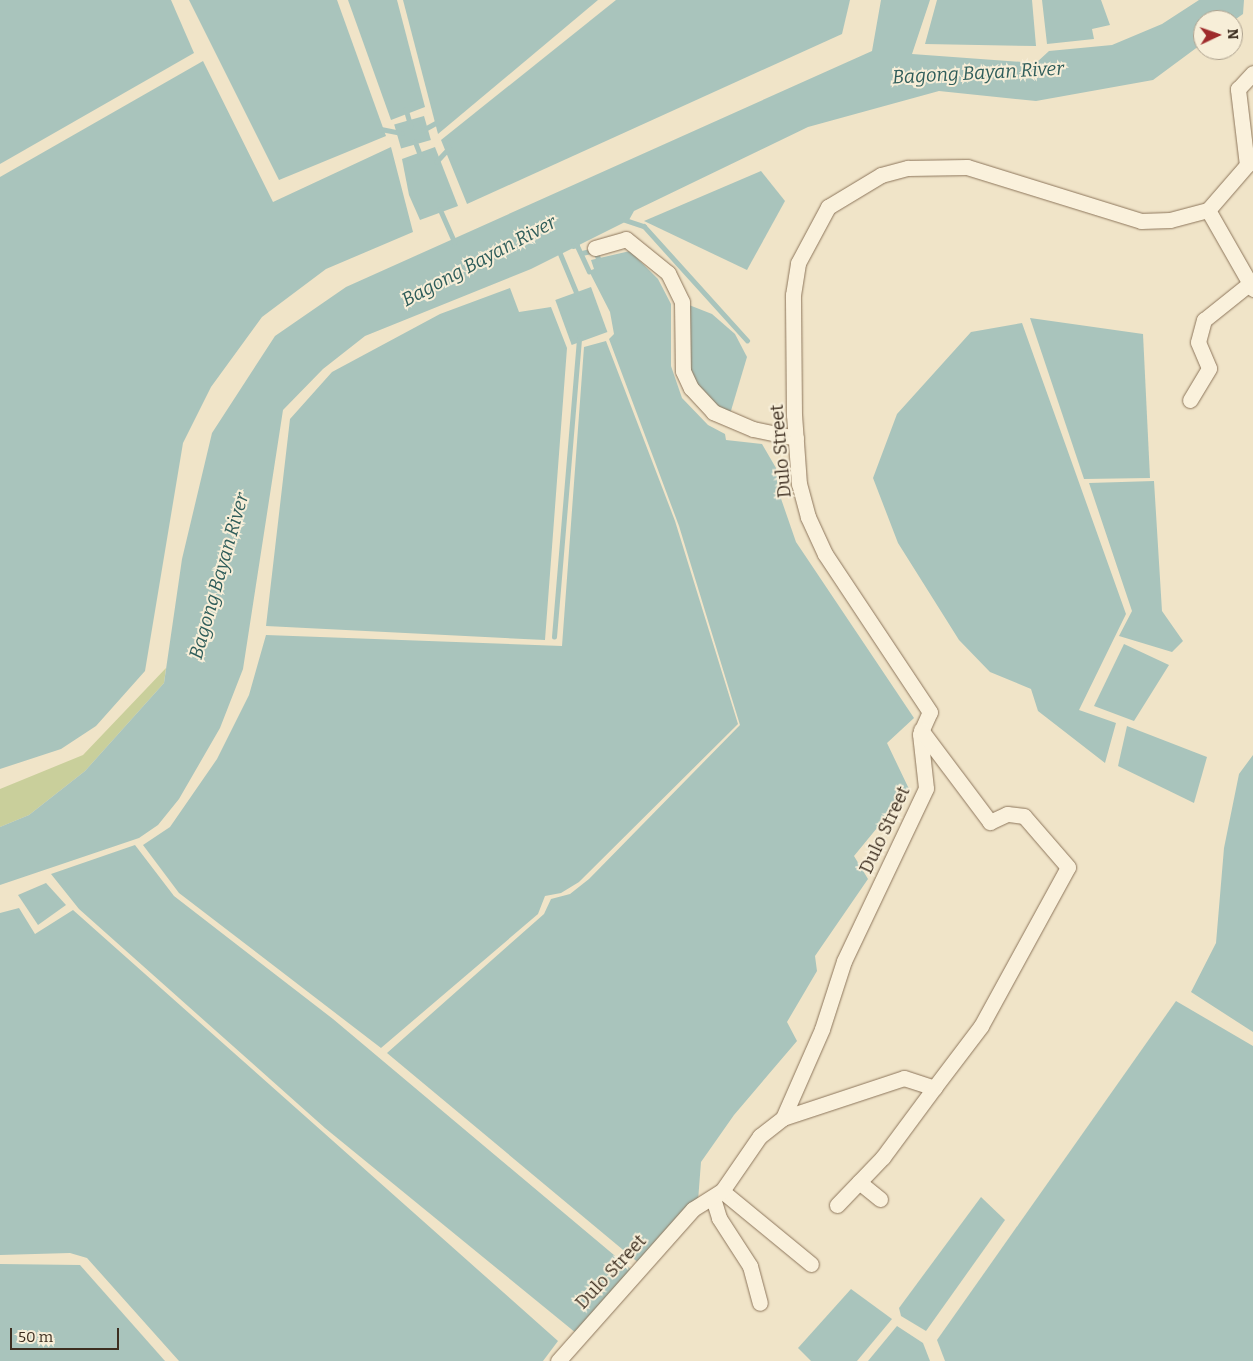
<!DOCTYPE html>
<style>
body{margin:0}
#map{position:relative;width:1253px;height:1361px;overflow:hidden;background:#f0e4c8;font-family:Bitter,serif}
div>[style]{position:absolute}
.green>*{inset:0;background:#c9cf9b}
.water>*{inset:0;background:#a9c4bc;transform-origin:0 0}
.stream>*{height:4.5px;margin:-2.25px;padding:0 2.25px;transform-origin:2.25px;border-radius:2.25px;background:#a9c4bc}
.roads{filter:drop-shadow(0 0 1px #8d765c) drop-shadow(0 0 1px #8d765c)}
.minor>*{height:15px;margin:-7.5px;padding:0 7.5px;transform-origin:7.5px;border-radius:7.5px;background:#faf1dc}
span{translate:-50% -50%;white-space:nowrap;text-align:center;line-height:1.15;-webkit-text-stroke:4px #f7eed8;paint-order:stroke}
.street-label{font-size:18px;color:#3d2e20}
.water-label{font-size:19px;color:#2f5d5a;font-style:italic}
.north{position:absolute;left:1193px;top:10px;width:50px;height:50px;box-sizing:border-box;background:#f7eed8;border:1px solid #ada18e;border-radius:50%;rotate:87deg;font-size:14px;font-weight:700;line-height:20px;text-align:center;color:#3d2e20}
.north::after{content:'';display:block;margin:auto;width:18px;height:22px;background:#9e2a2b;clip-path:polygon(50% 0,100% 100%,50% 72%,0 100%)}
.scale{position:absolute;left:10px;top:1328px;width:109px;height:22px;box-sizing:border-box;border:2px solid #3d2e20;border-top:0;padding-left:6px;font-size:15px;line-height:18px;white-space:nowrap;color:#3d2e20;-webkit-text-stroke:4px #f7eed8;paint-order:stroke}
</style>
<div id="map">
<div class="green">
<div style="clip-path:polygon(166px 668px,164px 683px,85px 771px,29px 815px,0 827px,0 789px,83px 755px)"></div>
</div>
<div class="water">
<div style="clip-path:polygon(0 0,171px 0,194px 53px,0 164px)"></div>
<div style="clip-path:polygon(189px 0,337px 0,386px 136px,279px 180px)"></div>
<div style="clip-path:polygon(348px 0,397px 0,425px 107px,391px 120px)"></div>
<div style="clip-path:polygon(403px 0,598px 0,438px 134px)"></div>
<div style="clip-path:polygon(616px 0,850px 0,842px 34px,467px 204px,441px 140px)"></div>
<div style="clip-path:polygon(881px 0,930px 0,912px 54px,1036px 63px,1049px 51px,1112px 45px,1162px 24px,1199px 0,1244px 0,1243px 14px,1233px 21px,1203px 20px,1203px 43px,1153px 80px,1036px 101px,939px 91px,808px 127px,634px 211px,629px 220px,531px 269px,365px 336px,323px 369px,283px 410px,243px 669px,220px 728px,179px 799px,158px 825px,139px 838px,0 885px,0 827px,29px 815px,85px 771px,164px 683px,182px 559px,212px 433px,275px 336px,346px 287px,872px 51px)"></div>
<div style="clip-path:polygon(937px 0,1032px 0,1036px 46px,925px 44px)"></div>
<div style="clip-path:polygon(1042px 0,1101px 0,1110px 25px,1092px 29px,1094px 39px,1047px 44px)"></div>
<div style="clip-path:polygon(203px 61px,273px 202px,391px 147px,413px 232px,326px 269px,262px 317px,211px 387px,183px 443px,145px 671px,96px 726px,61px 749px,0 769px,0 177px)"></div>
<div style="left:424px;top:116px;width:25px;height:31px;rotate:74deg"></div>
<div style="clip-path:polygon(435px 147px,458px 206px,420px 220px,409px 195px,402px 159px)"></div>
<div style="clip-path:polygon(761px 171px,785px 201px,747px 270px,644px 221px)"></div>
<div style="clip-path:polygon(630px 251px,658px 279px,671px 304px,671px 366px,682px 398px,708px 425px,725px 434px,726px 440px,762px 444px,776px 468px,778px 490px,796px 542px,914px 718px,887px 743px,909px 789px,854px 856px,868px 879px,815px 956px,817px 971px,787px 1022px,797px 1041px,734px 1115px,701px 1162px,698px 1201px,640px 1264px,387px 1053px,544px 914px,551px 899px,570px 894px,589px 879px,740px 725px,679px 526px,609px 339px,614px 334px,610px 312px,589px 271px,594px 269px,591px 260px)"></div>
<div style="left:591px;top:287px;width:48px;height:38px;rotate:70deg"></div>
<div style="clip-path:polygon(510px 288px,519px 312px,551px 307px,567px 348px,545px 640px,266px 626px,290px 419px,332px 372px,440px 314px)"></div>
<div style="clip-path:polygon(689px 305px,712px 314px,735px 334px,747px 357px,730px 414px,719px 409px,692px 381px,686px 358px)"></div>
<div style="clip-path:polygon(1030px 318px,1143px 334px,1150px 478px,1084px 479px)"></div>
<div style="clip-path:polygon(1022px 323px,1126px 614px,1079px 710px,1116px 723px,1105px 763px,1038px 711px,1031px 689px,990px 672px,959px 640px,898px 543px,873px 478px,897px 414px,971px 332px)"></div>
<div style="clip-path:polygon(606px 341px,675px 521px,738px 724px,579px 882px,561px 893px,545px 896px,538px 914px,381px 1048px,179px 893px,143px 845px,170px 827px,217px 759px,249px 695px,266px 635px,562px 646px,584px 347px)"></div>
<div style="clip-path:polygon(1154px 481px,1162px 611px,1183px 641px,1172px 652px,1119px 636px,1132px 611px,1089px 483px)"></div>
<div style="clip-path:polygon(1124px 644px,1169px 665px,1134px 721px,1094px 706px)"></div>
<div style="clip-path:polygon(1127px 726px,1207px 757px,1194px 803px,1118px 766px)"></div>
<div style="clip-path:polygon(1253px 755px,1253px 1032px,1191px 992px,1216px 943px,1224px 848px,1239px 774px)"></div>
<div style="clip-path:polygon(135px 845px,174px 896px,333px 1019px,633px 1271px,576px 1333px,325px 1128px,79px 909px,51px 874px)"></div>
<div style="clip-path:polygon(46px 883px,66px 905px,38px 925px,18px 895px)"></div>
<div style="clip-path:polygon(19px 908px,35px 934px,73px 910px,558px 1341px,543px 1361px,179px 1361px,87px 1258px,70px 1253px,0 1255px,0 913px)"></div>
<div style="clip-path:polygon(1176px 1001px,1253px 1046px,1253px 1361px,945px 1361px,937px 1340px)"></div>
<div style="clip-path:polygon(981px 1197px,1005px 1220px,926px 1331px,901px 1316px,899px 1308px)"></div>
<div style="clip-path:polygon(0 1264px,80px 1265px,165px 1361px,0 1361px)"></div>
<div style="clip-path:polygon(851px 1289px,892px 1319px,857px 1361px,811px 1361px,798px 1348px)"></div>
<div style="clip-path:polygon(897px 1326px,923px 1343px,930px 1361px,868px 1361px)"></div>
</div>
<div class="stream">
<div style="left:406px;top:109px;width:18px;rotate:74deg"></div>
<div style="left:381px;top:129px;width:21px;rotate:11deg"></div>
<div style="left:423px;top:130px;width:18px;rotate:-29deg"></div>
<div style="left:415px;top:141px;width:17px;rotate:69deg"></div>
<div style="left:436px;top:162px;width:19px;rotate:-47deg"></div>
<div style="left:440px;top:209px;width:36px;rotate:66deg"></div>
<div style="left:625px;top:220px;width:20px;rotate:18deg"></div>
<div style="left:644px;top:226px;width:154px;rotate:47.9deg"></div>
<div style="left:573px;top:246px;width:4px;rotate:-14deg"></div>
<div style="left:577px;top:245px;width:29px;rotate:65deg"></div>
<div style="left:558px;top:248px;width:52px;rotate:67.4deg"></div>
<div style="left:582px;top:253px;width:13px;rotate:-13deg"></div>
<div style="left:595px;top:250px;width:8px;rotate:67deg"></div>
<div style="left:554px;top:637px;width:301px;rotate:-85.2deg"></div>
</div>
<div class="roads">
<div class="minor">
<div style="left:1208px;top:210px;width:91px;rotate:60.3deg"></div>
<div style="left:595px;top:248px;width:32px;rotate:-16deg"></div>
<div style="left:626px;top:239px;width:54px;rotate:39deg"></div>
<div style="left:668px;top:273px;width:32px;rotate:64deg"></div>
<div style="left:682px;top:302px;width:69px;rotate:89.2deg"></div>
<div style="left:683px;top:371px;width:19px;rotate:65deg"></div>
<div style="left:691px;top:388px;width:33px;rotate:47deg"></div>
<div style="left:713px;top:412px;width:43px;rotate:23deg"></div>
<div style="left:753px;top:429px;width:44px;rotate:11.8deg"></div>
<div style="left:1190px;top:400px;width:37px;rotate:-59deg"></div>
<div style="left:1209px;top:368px;width:28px;rotate:-113deg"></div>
<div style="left:1198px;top:342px;width:23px;rotate:-75deg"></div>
<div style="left:1204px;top:320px;width:58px;rotate:-38.7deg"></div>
<div style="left:783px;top:1118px;width:97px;rotate:-66.3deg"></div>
<div style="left:822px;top:1029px;width:71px;rotate:-72.1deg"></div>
<div style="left:844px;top:961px;width:191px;rotate:-64.6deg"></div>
<div style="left:926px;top:788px;width:54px;rotate:-96.3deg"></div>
<div style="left:920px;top:734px;width:24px;rotate:-66deg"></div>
<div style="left:930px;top:712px;width:190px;rotate:-123.6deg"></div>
<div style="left:825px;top:554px;width:41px;rotate:-114.7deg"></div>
<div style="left:808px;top:517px;width:34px;rotate:-105deg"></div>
<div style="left:799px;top:484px;width:69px;rotate:-94.1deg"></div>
<div style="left:794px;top:415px;width:120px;rotate:-90.5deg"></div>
<div style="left:793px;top:295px;width:32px;rotate:-81deg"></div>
<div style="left:798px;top:263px;width:64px;rotate:-61.8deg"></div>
<div style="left:828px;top:207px;width:62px;rotate:-31.1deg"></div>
<div style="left:881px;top:175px;width:28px;rotate:-15deg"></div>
<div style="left:908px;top:168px;width:59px;rotate:-1deg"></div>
<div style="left:967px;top:167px;width:182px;rotate:17.2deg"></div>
<div style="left:1141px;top:221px;width:29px;rotate:-2deg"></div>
<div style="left:1170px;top:220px;width:39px;rotate:-15deg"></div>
<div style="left:1208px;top:210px;width:60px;rotate:-49.1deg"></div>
<div style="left:1247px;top:165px;width:77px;rotate:-96.8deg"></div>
<div style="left:1238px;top:89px;width:22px;rotate:-47deg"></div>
<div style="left:859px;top:1182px;width:27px;rotate:39deg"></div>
<div style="left:722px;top:1191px;width:115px;rotate:39.4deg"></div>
<div style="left:713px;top:1198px;width:21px;rotate:73deg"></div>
<div style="left:719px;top:1218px;width:57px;rotate:57.1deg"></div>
<div style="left:750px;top:1266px;width:38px;rotate:75deg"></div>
<div style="left:837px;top:1205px;width:66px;rotate:-46.2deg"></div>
<div style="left:883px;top:1157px;width:86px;rotate:-53.5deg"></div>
<div style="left:558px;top:1361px;width:203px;rotate:-48.4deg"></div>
<div style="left:693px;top:1209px;width:34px;rotate:-32deg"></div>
<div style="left:722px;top:1191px;width:67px;rotate:-55.4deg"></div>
<div style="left:760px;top:1136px;width:29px;rotate:-38deg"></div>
<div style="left:783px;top:1118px;width:127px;rotate:-18.3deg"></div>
<div style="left:904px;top:1078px;width:32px;rotate:18deg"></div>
<div style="left:934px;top:1088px;width:78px;rotate:-52.8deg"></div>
<div style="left:981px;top:1026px;width:181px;rotate:-61.3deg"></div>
<div style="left:1068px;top:867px;width:67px;rotate:-130.8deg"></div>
<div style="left:1024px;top:816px;width:17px;rotate:-173deg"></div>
<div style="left:1007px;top:814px;width:19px;rotate:155deg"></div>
<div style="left:990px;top:822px;width:115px;rotate:-126.9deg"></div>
</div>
</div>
<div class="street-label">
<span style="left:781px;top:451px;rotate:-95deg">Dulo Street</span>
<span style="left:885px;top:830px;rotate:-65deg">Dulo Street</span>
<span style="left:611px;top:1272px;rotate:-47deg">Dulo Street</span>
</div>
<div class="water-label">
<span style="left:978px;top:73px;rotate:-3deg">Bagong Bayan River</span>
<span style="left:479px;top:261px;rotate:-28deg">Bagong Bayan River</span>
<span style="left:219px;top:576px;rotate:-74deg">Bagong Bayan River</span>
</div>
<div class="north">N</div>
<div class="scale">50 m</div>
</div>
